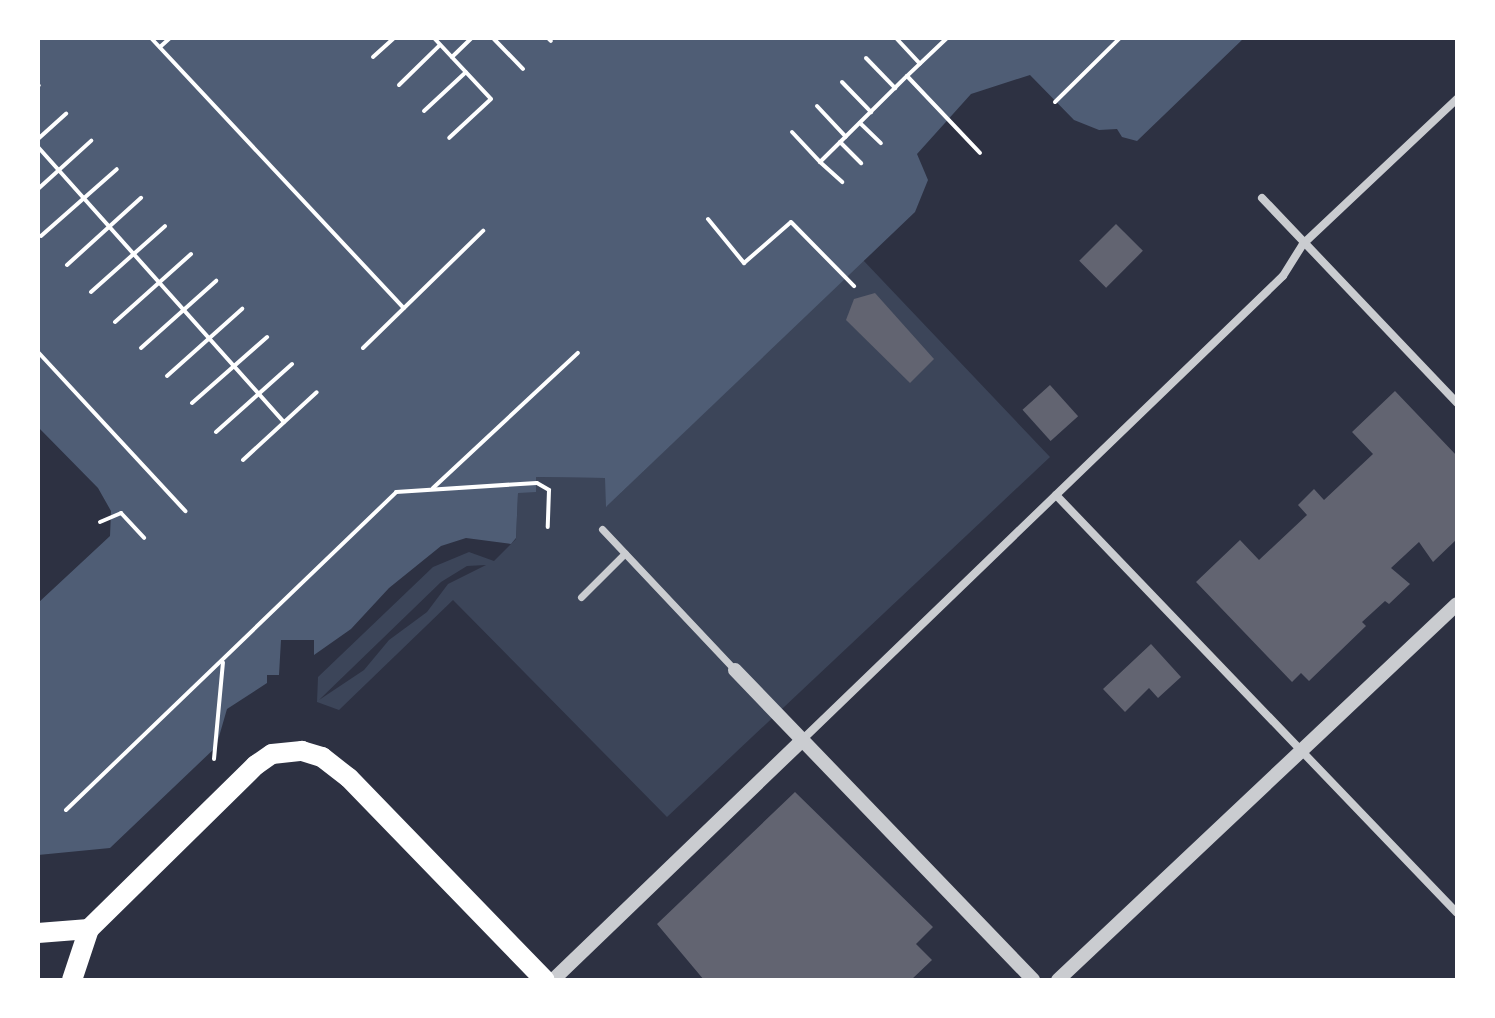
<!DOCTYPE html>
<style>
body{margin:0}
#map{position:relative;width:1495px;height:1018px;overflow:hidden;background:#2d3142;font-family:Raleway,sans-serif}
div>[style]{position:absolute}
.green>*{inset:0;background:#3c4559}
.water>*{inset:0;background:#4f5d75}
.building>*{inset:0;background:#626471;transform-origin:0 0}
.path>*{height:4px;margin:-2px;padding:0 2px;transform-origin:2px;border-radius:2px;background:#fff}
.pedestrian>*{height:7px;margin:-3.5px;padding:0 3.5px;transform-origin:3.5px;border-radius:3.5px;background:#caccd0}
.minor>*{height:8px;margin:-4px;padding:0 4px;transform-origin:4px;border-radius:4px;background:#caccd0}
.tertiary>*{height:14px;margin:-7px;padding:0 7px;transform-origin:7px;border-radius:7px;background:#caccd0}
.primary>*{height:20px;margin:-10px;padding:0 10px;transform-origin:10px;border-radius:10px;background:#fff}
span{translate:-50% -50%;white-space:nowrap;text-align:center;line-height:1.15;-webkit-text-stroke:7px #fff;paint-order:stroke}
.frame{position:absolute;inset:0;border:40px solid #fff;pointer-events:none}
</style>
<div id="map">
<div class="green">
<div style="clip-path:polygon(evenodd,863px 260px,1050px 457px,667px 817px,453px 600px,339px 710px,317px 702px,318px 677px,433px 567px,469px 552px,494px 561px,516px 539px,518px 492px,536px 477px,606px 478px,607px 506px,863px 260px,486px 565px,448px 584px,427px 612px,389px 640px,364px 670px,319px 700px,441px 582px,467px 566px,486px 565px)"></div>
</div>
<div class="water">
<div style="clip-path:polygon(38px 38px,1244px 38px,1137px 141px,1122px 137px,1117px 129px,1099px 130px,1074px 120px,1030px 75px,971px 94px,917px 154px,928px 180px,915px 212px,606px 507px,605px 478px,536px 477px,536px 492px,518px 493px,516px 538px,511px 544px,466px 538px,441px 546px,389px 588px,351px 629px,314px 655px,314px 640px,281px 640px,279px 675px,267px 675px,267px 683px,227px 709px,216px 747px,110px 848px,38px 855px,38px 603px,110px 536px,111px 511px,98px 488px,38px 427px)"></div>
</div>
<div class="building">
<div style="left:1116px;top:224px;width:38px;height:52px;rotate:45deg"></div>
<div style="clip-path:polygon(875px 293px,934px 359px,910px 383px,846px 320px,854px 299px)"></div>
<div style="left:1050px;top:385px;width:42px;height:37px;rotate:48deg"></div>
<div style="clip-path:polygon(1395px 391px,1457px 456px,1457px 539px,1433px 562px,1419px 542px,1391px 568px,1410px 584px,1389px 604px,1385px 601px,1362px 622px,1366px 626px,1309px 681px,1301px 673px,1292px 682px,1196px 582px,1240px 540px,1259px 560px,1307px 515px,1298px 505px,1314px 489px,1324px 500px,1373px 454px,1352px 432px)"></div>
<div style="clip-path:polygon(1151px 644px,1181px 677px,1158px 698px,1149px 688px,1125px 712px,1103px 689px)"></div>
<div style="clip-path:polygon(795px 792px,933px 927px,916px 944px,932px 960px,911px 980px,704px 980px,657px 924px)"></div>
</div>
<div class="path">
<div style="left:151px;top:38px;width:370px;rotate:46.9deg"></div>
<div style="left:434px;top:38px;width:83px;rotate:46.9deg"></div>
<div style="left:491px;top:99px;width:57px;rotate:137.1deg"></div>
<div style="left:493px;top:38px;width:43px;rotate:45.9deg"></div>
<div style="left:548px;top:38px;width:4px;rotate:45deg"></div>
<div style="left:896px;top:38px;width:35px;rotate:47deg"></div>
<div style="left:947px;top:38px;width:55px;rotate:136.5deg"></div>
<div style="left:907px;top:76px;width:106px;rotate:46.5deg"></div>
<div style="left:160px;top:47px;width:13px;rotate:-42deg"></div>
<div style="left:373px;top:57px;width:28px;rotate:-42deg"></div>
<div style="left:452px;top:57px;width:28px;rotate:-44deg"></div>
<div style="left:866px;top:58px;width:42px;rotate:46deg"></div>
<div style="left:842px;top:82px;width:42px;rotate:46deg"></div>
<div style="left:399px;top:85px;width:57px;rotate:-44.3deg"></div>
<div style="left:38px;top:86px;width:1px;rotate:-45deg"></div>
<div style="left:1055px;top:102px;width:91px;rotate:-44.6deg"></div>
<div style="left:817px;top:106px;width:42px;rotate:46.9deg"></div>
<div style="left:424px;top:111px;width:57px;rotate:-42.9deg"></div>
<div style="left:860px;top:123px;width:29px;rotate:44deg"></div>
<div style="left:792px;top:132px;width:41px;rotate:47deg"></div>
<div style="left:820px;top:162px;width:122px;rotate:-44.7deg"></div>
<div style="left:38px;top:139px;width:38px;rotate:-42deg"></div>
<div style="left:840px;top:142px;width:30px;rotate:45deg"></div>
<div style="left:38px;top:147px;width:369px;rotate:48.2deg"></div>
<div style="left:820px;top:162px;width:30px;rotate:42deg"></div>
<div style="left:38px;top:189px;width:72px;rotate:-42.2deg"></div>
<div style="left:708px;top:219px;width:57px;rotate:50.7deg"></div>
<div style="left:744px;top:263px;width:62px;rotate:-41.1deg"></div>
<div style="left:791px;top:222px;width:90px;rotate:45.5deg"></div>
<div style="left:41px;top:236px;width:101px;rotate:-41.4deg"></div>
<div style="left:67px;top:265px;width:100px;rotate:-42.2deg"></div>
<div style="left:91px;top:292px;width:99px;rotate:-41.7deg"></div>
<div style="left:115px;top:322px;width:102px;rotate:-41.8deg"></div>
<div style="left:141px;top:348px;width:101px;rotate:-41.8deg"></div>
<div style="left:363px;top:348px;width:168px;rotate:-44.3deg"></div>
<div style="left:38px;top:352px;width:217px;rotate:47.2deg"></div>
<div style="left:167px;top:376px;width:101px;rotate:-41.8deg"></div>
<div style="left:192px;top:403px;width:100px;rotate:-41.3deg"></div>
<div style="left:216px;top:432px;width:102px;rotate:-41.8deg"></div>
<div style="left:243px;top:460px;width:100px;rotate:-42.6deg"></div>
<div style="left:433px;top:488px;width:198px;rotate:-43deg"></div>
<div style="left:100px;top:522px;width:23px;rotate:-23deg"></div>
<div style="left:121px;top:513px;width:34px;rotate:47deg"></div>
<div style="left:214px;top:759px;width:97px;rotate:-84.7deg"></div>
<div style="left:66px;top:810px;width:458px;rotate:-43.9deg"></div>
<div style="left:396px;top:492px;width:141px;rotate:-3.7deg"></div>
<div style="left:537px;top:483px;width:14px;rotate:30deg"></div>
<div style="left:549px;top:490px;width:37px;rotate:92deg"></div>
</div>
<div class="pedestrian">
<div style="left:602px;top:529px;width:194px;rotate:46.7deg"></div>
<div style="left:581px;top:597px;width:62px;rotate:-45deg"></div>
</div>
<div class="minor">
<div style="left:1262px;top:198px;width:283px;rotate:46.4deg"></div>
<div style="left:1056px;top:495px;width:579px;rotate:46.19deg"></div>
<div style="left:802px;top:740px;width:668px;rotate:-43.97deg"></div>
<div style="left:1283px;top:276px;width:38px;rotate:-58deg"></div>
<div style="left:1303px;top:244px;width:212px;rotate:-43.3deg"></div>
</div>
<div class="tertiary">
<div style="left:735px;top:670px;width:430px;rotate:46.1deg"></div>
<div style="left:553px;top:980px;width:346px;rotate:-43.9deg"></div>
<div style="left:1058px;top:980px;width:548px;rotate:-43.3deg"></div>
</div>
<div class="primary">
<div style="left:38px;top:933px;width:51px;rotate:-4.5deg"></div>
<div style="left:89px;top:929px;width:234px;rotate:-44.5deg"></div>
<div style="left:256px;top:765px;width:19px;rotate:-35deg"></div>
<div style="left:272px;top:754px;width:30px;rotate:-6deg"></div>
<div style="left:302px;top:751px;width:21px;rotate:17deg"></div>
<div style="left:322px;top:757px;width:34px;rotate:38deg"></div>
<div style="left:349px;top:778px;width:281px;rotate:45.9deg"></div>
<div style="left:72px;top:980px;width:54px;rotate:-71.6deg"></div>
</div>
<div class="frame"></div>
</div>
